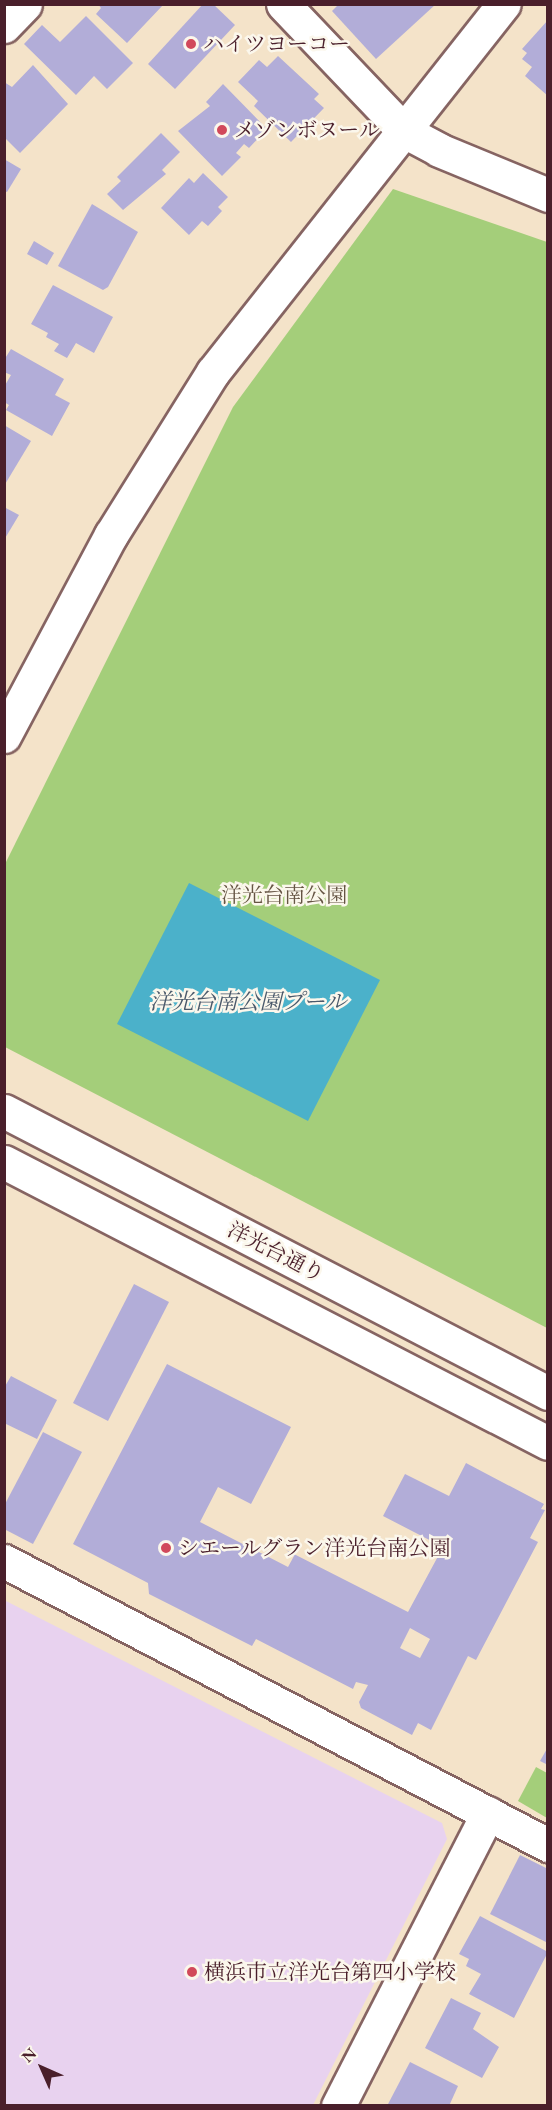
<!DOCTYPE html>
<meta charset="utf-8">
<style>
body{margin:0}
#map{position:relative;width:552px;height:2110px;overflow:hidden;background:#f4e3c9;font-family:"EB Garamond","Noto Serif JP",serif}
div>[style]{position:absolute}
.built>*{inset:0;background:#e8d2ef}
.green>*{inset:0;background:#a4ce7a}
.water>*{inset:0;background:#4bb1ca}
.building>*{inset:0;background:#b2add8}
.roads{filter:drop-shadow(2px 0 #866462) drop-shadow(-2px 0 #866462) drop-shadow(0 2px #866462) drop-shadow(0 -2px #866462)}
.minor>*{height:33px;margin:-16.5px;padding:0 16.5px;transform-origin:16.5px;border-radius:16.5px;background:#fff}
.dots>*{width:16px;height:16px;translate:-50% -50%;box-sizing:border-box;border:3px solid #fbf7ec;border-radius:50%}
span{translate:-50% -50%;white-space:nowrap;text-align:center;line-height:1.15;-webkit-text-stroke:5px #fbf7ec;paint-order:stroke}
.poi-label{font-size:21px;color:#4a1f2b}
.left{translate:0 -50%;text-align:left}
.park-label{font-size:21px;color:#655443}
.street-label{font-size:21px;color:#4a1f2b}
.water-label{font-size:22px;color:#4a596b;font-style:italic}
.frame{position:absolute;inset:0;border:6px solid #4a1f2b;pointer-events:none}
.north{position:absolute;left:12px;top:2038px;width:60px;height:60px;-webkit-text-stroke:4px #fbf7ec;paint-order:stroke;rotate:315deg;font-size:16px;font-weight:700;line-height:24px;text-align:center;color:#4a1f2b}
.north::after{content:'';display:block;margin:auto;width:21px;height:27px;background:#4a1f2b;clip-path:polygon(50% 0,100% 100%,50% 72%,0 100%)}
</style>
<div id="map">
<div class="built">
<div style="clip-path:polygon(4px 1600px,442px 1823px,447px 1839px,313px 2105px,5px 2105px)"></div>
</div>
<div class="green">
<div style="clip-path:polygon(393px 189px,547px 242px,547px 1328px,5px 1047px,4px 866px,233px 407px)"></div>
<div style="clip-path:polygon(536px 1767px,547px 1773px,547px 1818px,518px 1801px)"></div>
</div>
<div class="water">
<div style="clip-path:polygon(189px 883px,380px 980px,308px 1121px,117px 1024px)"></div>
</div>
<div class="building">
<div style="clip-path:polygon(98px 4px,164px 4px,127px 43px,96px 14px,101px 8px)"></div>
<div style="clip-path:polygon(203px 4px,213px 4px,235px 25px,175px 89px,148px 64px)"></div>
<div style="clip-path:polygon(339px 4px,436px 4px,376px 59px,332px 11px)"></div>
<div style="clip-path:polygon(86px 16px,133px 63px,107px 89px,94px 76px,76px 95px,24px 44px,42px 25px,60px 42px)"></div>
<div style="clip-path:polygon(548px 20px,548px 96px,525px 76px,532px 67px,522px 59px,527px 53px,522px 49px)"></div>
<div style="clip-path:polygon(278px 56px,319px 94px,314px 99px,324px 108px,291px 142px,254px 106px,258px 101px,238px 82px,259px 60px,267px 67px)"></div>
<div style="clip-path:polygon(33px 65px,68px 104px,20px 153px,4px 137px,4px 82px,12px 87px)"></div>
<div style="clip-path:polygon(223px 84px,267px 129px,249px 148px,244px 144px,236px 153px,241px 157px,222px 176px,178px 131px,210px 106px,206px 102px)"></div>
<div style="clip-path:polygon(161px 133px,180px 152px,162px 170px,166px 174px,123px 210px,107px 194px,121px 181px,117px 177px)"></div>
<div style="clip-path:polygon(4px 159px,21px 169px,7px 192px,4px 191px)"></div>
<div style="clip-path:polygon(203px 173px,228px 197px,218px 207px,222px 211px,208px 226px,202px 221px,189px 235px,161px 208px,189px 178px,194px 183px)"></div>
<div style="clip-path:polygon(92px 204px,138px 232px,108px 287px,103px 290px,58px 266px)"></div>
<div style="clip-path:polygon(34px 241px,54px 253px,47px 265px,27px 254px)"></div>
<div style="clip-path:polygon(53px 285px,113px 317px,94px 353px,76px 343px,67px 358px,54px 351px,59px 344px,46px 337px,48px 333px,31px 324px)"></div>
<div style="clip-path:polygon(11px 349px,64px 379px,55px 395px,70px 403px,52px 436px,6px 410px,9px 405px,4px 402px,4px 387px,11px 375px,4px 372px,4px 360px)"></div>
<div style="clip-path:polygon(4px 425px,31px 441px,4px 486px)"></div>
<div style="clip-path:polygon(4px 507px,19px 515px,4px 540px)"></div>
<div style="clip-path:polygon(134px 1284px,169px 1302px,108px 1421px,73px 1403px)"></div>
<div style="clip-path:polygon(evenodd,167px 1364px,291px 1427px,251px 1504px,218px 1487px,200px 1522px,288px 1567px,294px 1556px,286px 1550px,408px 1612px,443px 1547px,383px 1516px,405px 1474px,449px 1496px,466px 1463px,544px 1504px,541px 1509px,545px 1510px,530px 1538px,538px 1542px,476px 1660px,468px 1656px,431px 1730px,418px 1723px,412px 1735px,361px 1708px,359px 1702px,368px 1685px,356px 1682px,353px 1689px,256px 1639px,252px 1646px,149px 1594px,148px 1583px,73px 1544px,167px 1364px,410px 1628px,430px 1639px,420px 1658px,400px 1648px,410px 1628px)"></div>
<div style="clip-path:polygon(11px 1376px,57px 1400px,37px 1439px,4px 1423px,4px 1388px)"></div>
<div style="clip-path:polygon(43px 1432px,82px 1452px,33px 1544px,4px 1529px,4px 1506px)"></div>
<div style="clip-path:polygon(548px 1747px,548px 1765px,540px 1761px)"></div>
<div style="clip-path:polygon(520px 1855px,548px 1869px,548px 1943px,490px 1914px)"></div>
<div style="clip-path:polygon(480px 1916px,548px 1952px,514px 2018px,469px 1994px,481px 1974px,466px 1966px,469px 1959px,459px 1954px)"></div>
<div style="clip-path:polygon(451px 1998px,481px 2013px,473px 2029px,499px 2047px,482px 2078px,425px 2048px)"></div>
<div style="clip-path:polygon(410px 2062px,458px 2086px,449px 2106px,387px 2106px)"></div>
</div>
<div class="roads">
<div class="minor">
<div style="left:283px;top:4px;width:175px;rotate:46.4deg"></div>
<div style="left:404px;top:131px;width:40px;rotate:28deg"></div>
<div style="left:439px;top:150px;width:118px;rotate:22.4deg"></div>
<div style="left:4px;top:26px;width:30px;rotate:-46deg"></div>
<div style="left:4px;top:736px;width:228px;rotate:-62deg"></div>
<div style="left:111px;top:535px;width:192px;rotate:-58deg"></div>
<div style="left:213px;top:372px;width:469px;rotate:-51.7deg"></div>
<div style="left:4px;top:1111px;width:613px;rotate:27.4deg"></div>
<div style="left:4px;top:1162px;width:612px;rotate:27.32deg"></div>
<div style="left:4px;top:1561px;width:614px;rotate:27.57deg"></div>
<div style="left:338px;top:2106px;width:329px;rotate:-62.9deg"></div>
</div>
</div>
<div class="dots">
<div style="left:191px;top:44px;background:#d1495b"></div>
<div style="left:222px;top:130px;background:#d1495b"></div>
<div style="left:166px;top:1548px;background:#d1495b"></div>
<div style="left:192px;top:1972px;background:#d1495b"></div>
</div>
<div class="poi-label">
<span class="left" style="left:203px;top:44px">ハイツヨーコー</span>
<span class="left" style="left:234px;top:130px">メゾンボヌール</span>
<span class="left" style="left:178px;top:1548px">シエールグラン洋光台南公園</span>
<span class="left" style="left:204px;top:1972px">横浜市立洋光台第四小学校</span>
</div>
<div class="park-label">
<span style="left:284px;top:895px">洋光台南公園</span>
</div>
<div class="street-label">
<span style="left:276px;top:1252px;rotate:27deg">洋光台通り</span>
</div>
<div class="water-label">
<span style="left:248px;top:1002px">洋光台南公園プール</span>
</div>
<div class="frame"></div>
<div class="north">N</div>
</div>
